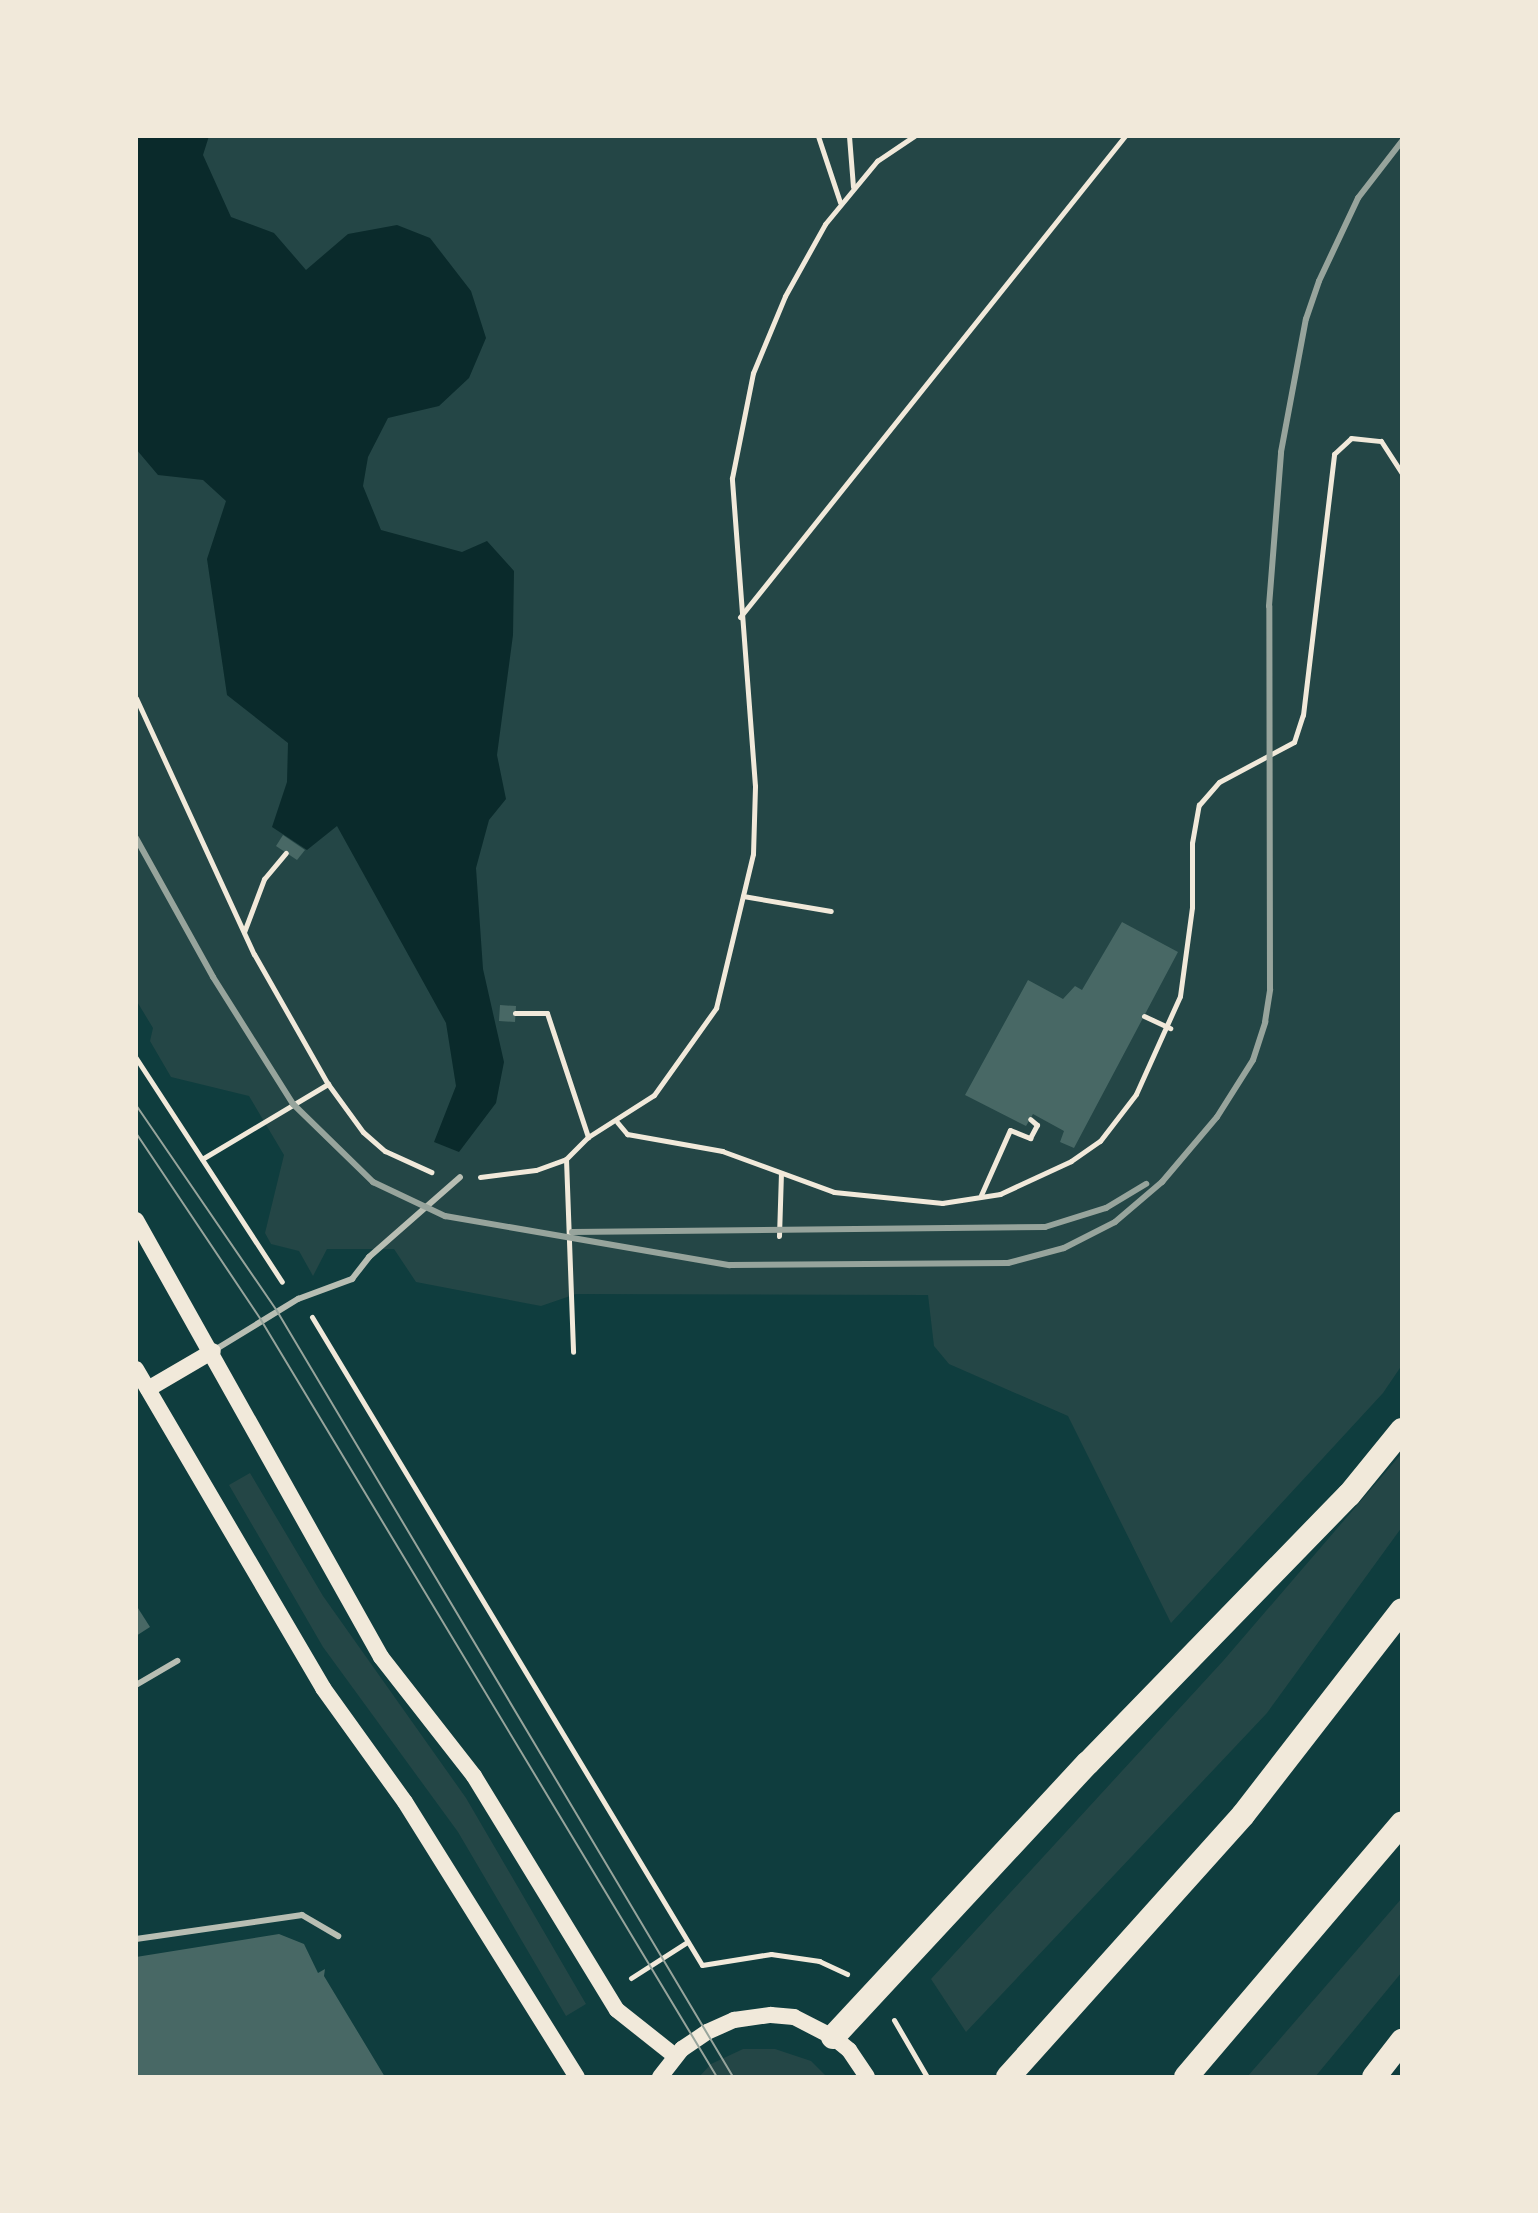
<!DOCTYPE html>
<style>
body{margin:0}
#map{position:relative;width:1538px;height:2213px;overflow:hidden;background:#0f3d3e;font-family:"Fira Sans Condensed",sans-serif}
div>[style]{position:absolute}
.green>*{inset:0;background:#244646}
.water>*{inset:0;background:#0a2a2b}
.building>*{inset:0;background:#486865}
.path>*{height:5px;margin:-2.5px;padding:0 2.5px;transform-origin:2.5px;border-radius:2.5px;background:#f1e9da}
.service>*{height:6px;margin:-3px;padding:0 3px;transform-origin:3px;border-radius:3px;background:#b8beb3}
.secondary>*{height:16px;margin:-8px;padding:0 8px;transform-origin:8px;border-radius:8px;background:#f1e9da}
.motorway>*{height:24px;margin:-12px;padding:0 12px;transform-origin:12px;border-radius:12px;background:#f1e9da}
.tram>*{height:2px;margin:-1px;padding:0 1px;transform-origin:1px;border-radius:1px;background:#97a49c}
.rail>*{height:6px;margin:-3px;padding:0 3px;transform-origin:3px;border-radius:3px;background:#97a49c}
span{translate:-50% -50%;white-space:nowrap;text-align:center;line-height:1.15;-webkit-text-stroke:7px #f1e9da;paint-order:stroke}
.frame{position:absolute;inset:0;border:138px solid #f1e9da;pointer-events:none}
</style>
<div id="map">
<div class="green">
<div style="clip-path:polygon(136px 136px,1402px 136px,1402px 1365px,1383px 1393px,1171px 1623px,1068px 1416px,949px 1364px,934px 1346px,928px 1295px,576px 1294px,541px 1306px,416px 1282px,394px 1249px,327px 1249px,313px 1276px,299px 1251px,271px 1244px,265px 1233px,284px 1155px,249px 1096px,171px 1077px,150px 1041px,153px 1028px,136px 1000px)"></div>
<div style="clip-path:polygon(1402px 1453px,1402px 1527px,1267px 1713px,966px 2032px,931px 1979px,1223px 1661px)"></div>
<div style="clip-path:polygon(250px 1473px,323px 1596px,466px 1798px,586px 2004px,566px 2016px,458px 1832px,323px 1647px,229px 1485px)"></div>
<div style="clip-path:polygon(1402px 1898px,1402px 1972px,1315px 2077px,1247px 2077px)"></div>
<div style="clip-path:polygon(743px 2049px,775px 2049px,811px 2061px,827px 2077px,699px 2077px,711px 2064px)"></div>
</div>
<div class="water">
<div style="clip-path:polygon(136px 136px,209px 136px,203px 155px,231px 217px,274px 233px,306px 270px,348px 234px,397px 225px,430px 238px,471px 291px,486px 338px,469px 378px,439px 406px,388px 418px,368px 457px,363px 486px,381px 530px,462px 552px,487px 541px,514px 571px,513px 635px,497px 755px,506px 799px,489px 820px,476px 868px,483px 969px,504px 1062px,496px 1103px,459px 1152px,434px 1142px,456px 1086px,446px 1023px,337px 826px,307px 850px,272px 827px,287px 782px,288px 743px,227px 695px,207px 559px,226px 501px,203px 480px,158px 475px,136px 449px)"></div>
</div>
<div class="building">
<div style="clip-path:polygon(283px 835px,305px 850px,297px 860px,276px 846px)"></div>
<div style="clip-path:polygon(1122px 922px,1178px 952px,1074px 1148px,1060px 1142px,1064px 1131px,1033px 1114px,1026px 1126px,965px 1095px,1028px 980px,1063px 999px,1075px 986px,1082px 990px)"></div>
<div style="clip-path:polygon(500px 1005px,516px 1006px,515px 1022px,499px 1021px)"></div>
<div style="clip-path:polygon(136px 1605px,150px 1627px,136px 1636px)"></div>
<div style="clip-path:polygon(279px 1934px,304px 1944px,318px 1973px,325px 1969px,324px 1976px,385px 2077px,136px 2077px,136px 1957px)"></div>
</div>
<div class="path">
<div style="left:818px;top:136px;width:70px;rotate:71.6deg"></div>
<div style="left:849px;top:136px;width:51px;rotate:85.5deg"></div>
<div style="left:740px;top:617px;width:616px;rotate:-51.33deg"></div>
<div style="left:136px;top:698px;width:282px;rotate:65.3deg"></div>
<div style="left:254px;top:954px;width:150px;rotate:60.4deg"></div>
<div style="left:328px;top:1084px;width:59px;rotate:53.9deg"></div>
<div style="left:363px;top:1132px;width:29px;rotate:41deg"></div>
<div style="left:385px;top:1151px;width:51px;rotate:24.5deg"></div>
<div style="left:743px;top:896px;width:89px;rotate:9.7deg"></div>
<div style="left:244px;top:932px;width:57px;rotate:-69.3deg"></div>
<div style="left:264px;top:879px;width:34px;rotate:-50deg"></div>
<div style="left:515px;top:1013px;width:32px"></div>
<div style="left:547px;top:1013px;width:131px;rotate:71.7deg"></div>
<div style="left:1144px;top:1016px;width:29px;rotate:25deg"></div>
<div style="left:136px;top:1058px;width:267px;rotate:56.9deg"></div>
<div style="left:617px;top:1122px;width:16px;rotate:50deg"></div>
<div style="left:627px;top:1134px;width:97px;rotate:10.1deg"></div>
<div style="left:722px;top:1151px;width:119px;rotate:20.1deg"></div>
<div style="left:834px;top:1192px;width:109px;rotate:5.8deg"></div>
<div style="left:942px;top:1203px;width:59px;rotate:-8.8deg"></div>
<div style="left:1000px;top:1194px;width:78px;rotate:-24.9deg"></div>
<div style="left:1071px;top:1161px;width:35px;rotate:-35deg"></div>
<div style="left:1100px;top:1141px;width:59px;rotate:-52.5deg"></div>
<div style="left:1136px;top:1094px;width:107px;rotate:-65.8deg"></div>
<div style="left:1180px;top:996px;width:90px;rotate:-82.3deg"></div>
<div style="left:1192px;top:907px;width:64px;rotate:-90deg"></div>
<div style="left:1192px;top:843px;width:39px;rotate:-80deg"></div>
<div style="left:1199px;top:805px;width:30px;rotate:-49deg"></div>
<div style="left:1219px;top:782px;width:85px;rotate:-28.1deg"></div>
<div style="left:1294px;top:742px;width:28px;rotate:-72deg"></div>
<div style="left:1303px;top:715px;width:263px;rotate:-83.2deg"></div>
<div style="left:1334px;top:454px;width:23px;rotate:-43deg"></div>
<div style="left:1351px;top:438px;width:30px;rotate:6deg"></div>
<div style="left:1381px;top:441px;width:38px;rotate:57deg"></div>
<div style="left:202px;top:1159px;width:147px;rotate:-30.8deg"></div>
<div style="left:566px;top:1159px;width:193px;rotate:87.9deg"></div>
<div style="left:480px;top:1177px;width:56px;rotate:-7.1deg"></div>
<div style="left:536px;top:1170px;width:32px;rotate:-20deg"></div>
<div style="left:566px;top:1159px;width:31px;rotate:-45deg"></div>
<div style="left:588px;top:1137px;width:78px;rotate:-32.5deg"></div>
<div style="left:654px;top:1095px;width:107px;rotate:-54.5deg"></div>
<div style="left:716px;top:1008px;width:158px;rotate:-76.5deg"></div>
<div style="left:753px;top:854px;width:68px;rotate:-88.3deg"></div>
<div style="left:755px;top:786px;width:309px;rotate:-94.3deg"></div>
<div style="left:732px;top:478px;width:107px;rotate:-78.7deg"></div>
<div style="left:753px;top:373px;width:83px;rotate:-67.4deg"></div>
<div style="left:785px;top:296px;width:82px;rotate:-60.9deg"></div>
<div style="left:825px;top:224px;width:82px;rotate:-50.5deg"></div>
<div style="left:877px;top:161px;width:45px;rotate:-34deg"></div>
<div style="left:981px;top:1195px;width:71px;rotate:-66deg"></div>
<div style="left:1010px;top:1130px;width:22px;rotate:22deg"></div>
<div style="left:1030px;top:1138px;width:15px;rotate:-62deg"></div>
<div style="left:1037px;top:1125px;width:9px;rotate:-139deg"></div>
<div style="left:779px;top:1236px;width:63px;rotate:-88.2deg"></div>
<div style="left:312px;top:1317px;width:756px;rotate:58.96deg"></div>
<div style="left:702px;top:1965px;width:70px;rotate:-9.1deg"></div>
<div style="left:771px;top:1954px;width:49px;rotate:8.3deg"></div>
<div style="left:819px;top:1961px;width:31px;rotate:25deg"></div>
<div style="left:631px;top:1978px;width:67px;rotate:-32.7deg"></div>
<div style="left:894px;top:2020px;width:66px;rotate:59.9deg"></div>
</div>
<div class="service">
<div style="left:213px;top:1351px;width:100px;rotate:-31.5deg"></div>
<div style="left:298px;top:1299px;width:58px;rotate:-20.3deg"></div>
<div style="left:352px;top:1279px;width:28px;rotate:-52deg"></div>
<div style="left:369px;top:1257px;width:121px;rotate:-41.3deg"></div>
<div style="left:136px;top:1685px;width:48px;rotate:-30.3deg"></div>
<div style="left:136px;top:1939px;width:168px;rotate:-8.2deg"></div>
<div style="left:302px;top:1915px;width:42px;rotate:30.3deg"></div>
</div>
<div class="secondary">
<div style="left:136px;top:1220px;width:501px;rotate:60.72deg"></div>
<div style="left:381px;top:1657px;width:151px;rotate:52deg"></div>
<div style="left:474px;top:1776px;width:274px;rotate:58.6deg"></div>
<div style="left:617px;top:2010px;width:74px;rotate:38.4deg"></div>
<div style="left:136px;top:1369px;width:370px;rotate:59.6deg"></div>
<div style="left:323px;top:1688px;width:140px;rotate:54.3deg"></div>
<div style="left:405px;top:1802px;width:324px;rotate:58deg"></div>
<div style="left:148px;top:1389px;width:75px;rotate:-30.3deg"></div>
<div style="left:660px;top:2077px;width:36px;rotate:-52deg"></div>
<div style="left:682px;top:2049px;width:30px;rotate:-34deg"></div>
<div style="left:707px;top:2032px;width:30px;rotate:-24deg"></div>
<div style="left:734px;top:2020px;width:37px;rotate:-8deg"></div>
<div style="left:771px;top:2015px;width:23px;rotate:5deg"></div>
<div style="left:794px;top:2017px;width:44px;rotate:27.1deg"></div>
<div style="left:833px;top:2037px;width:21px;rotate:39deg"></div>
<div style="left:849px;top:2050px;width:32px;rotate:56deg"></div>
</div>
<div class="motorway">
<div style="left:833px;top:2037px;width:374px;rotate:-47.1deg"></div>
<div style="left:1088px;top:1763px;width:374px;rotate:-45.8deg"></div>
<div style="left:1349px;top:1495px;width:84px;rotate:-50.8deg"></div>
<div style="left:1008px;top:2077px;width:352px;rotate:-48.1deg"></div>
<div style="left:1243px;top:1815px;width:259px;rotate:-52.2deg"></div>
<div style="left:1186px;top:2077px;width:333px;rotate:-49.6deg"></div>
<div style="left:1374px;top:2077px;width:46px;rotate:-52.1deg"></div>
</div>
<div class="tram">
<div style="left:136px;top:1105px;width:250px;rotate:55.6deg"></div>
<div style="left:277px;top:1311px;width:891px;rotate:59.23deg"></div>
<div style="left:136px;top:1133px;width:225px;rotate:56.2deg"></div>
<div style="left:261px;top:1320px;width:884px;rotate:58.94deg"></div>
</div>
<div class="rail">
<div style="left:136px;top:838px;width:159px;rotate:61deg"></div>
<div style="left:213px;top:977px;width:150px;rotate:57.8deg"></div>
<div style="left:293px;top:1104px;width:112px;rotate:44.3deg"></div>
<div style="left:373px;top:1182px;width:80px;rotate:25.3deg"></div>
<div style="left:445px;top:1216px;width:289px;rotate:9.8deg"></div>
<div style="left:730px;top:1265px;width:278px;rotate:-0.4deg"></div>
<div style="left:1008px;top:1263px;width:58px;rotate:-15deg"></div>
<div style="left:1064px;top:1248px;width:57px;rotate:-27deg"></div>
<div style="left:1115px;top:1222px;width:62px;rotate:-40.4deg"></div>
<div style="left:1162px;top:1182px;width:85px;rotate:-49.8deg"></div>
<div style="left:1217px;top:1117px;width:67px;rotate:-57.7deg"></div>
<div style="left:1253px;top:1060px;width:40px;rotate:-72deg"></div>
<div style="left:1265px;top:1022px;width:33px;rotate:-81deg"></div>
<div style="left:1270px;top:989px;width:383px;rotate:-90.1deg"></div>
<div style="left:1269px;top:606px;width:154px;rotate:-85.5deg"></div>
<div style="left:1281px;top:452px;width:135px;rotate:-79.4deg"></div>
<div style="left:1306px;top:319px;width:40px;rotate:-71.1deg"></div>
<div style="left:1319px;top:281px;width:92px;rotate:-64.8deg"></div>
<div style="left:1358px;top:198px;width:72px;rotate:-52.3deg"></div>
<div style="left:572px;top:1232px;width:473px;rotate:-0.6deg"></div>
<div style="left:1045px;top:1227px;width:64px;rotate:-17.3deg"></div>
<div style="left:1106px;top:1208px;width:47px;rotate:-31deg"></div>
</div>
<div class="frame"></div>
</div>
